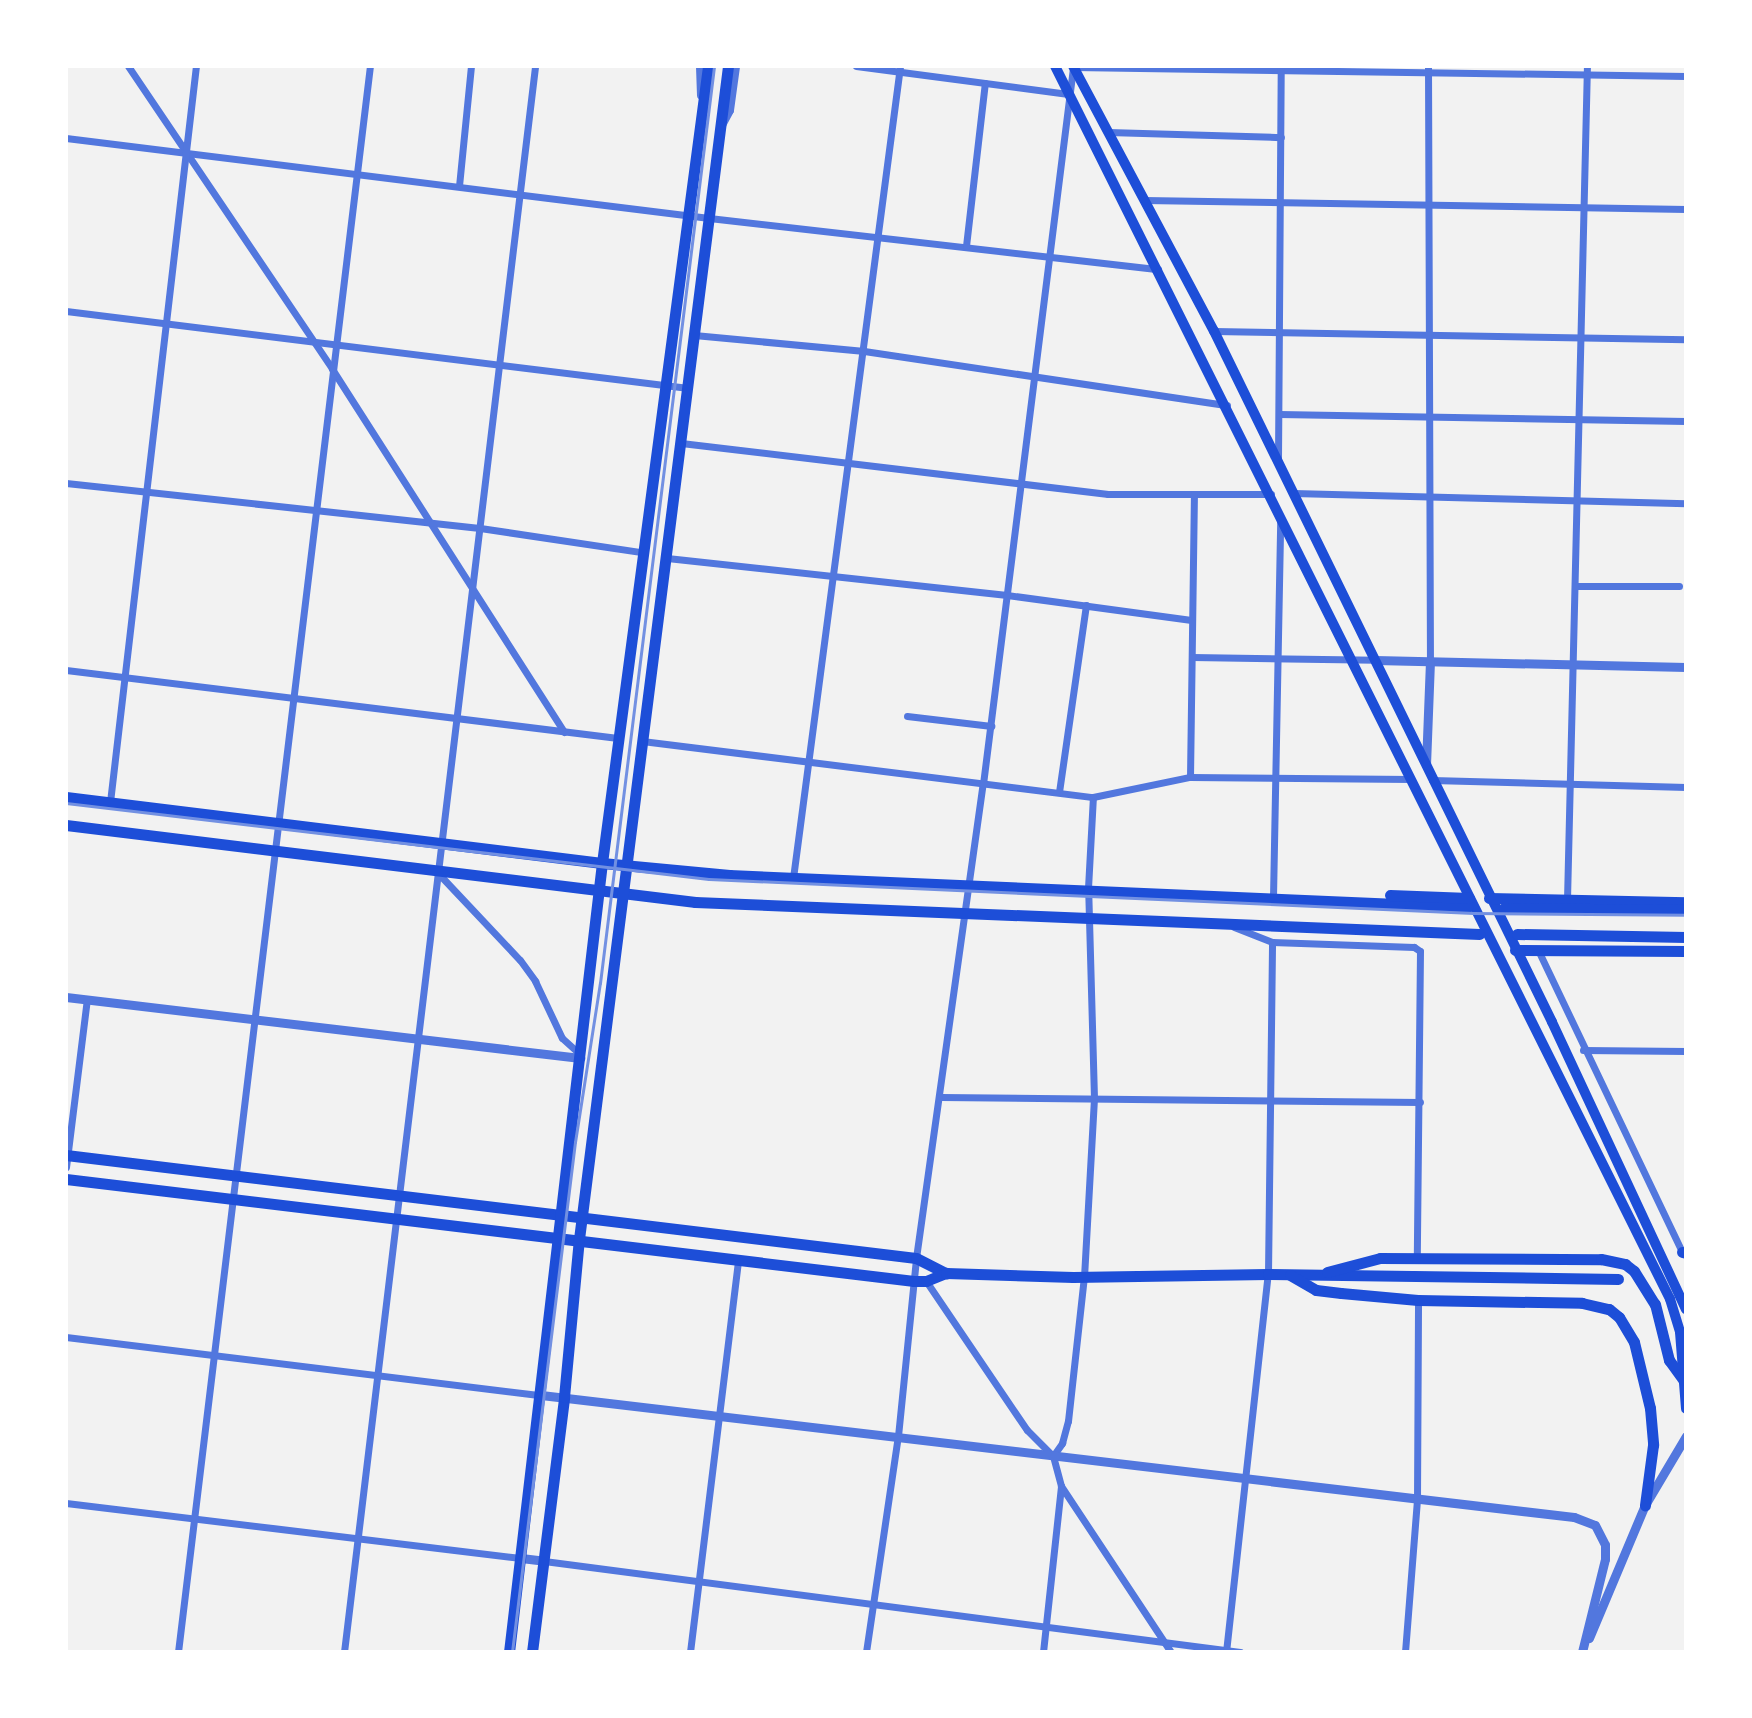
<!DOCTYPE html>
<style>
body{margin:0}
#map{position:relative;width:1752px;height:1718px;overflow:hidden;background:#f2f2f2;font-family:"PT Sans",sans-serif}
div>[style]{position:absolute}
.minor>*{height:7px;margin:-3.5px;padding:0 3.5px;transform-origin:3.5px;border-radius:3.5px;background:#5277de}
.tertiary>*{height:9px;margin:-4.5px;padding:0 4.5px;transform-origin:4.5px;border-radius:4.5px;background:#5277de}
.secondary>*{height:10px;margin:-5px;padding:0 5px;transform-origin:5px;border-radius:5px;background:#1d4ed8}
.primary>*{height:11px;margin:-5.5px;padding:0 5.5px;transform-origin:5.5px;border-radius:5.5px;background:#1d4ed8}
.rail>*{height:3px;margin:-1.5px;padding:0 1.5px;transform-origin:1.5px;border-radius:1.5px;background:#7290e2}
span{translate:-50% -50%;white-space:nowrap;text-align:center;line-height:1.15;-webkit-text-stroke:7px #fff;paint-order:stroke}
.frame{position:absolute;inset:0;border:68px solid #fff;pointer-events:none}
</style>
<div id="map">
<div class="minor">
<div style="left:128px;top:66px;width:365px;rotate:56deg"></div>
<div style="left:332px;top:369px;width:431px;rotate:57.4deg"></div>
<div style="left:856px;top:66px;width:216px;rotate:7.5deg"></div>
<div style="left:1428px;top:66px;width:595px;rotate:89.81deg"></div>
<div style="left:1073px;top:67px;width:613px;rotate:0.84deg"></div>
<div style="left:1108px;top:132px;width:173px;rotate:1.7deg"></div>
<div style="left:66px;top:138px;width:648px;rotate:7.09deg"></div>
<div style="left:709px;top:218px;width:452px;rotate:6.5deg"></div>
<div style="left:459px;top:186px;width:121px;rotate:-84.3deg"></div>
<div style="left:1144px;top:200px;width:542px;rotate:0.95deg"></div>
<div style="left:966px;top:246px;width:164px;rotate:-83.4deg"></div>
<div style="left:66px;top:311px;width:627px;rotate:7.06deg"></div>
<div style="left:1214px;top:331px;width:472px;rotate:1deg"></div>
<div style="left:694px;top:335px;width:171px;rotate:5.4deg"></div>
<div style="left:864px;top:351px;width:367px;rotate:8.5deg"></div>
<div style="left:1279px;top:414px;width:407px;rotate:1deg"></div>
<div style="left:681px;top:443px;width:430px;rotate:6.8deg"></div>
<div style="left:1108px;top:494px;width:163px"></div>
<div style="left:1278px;top:460px;width:392px;rotate:-89.6deg"></div>
<div style="left:66px;top:483px;width:416px;rotate:6.2deg"></div>
<div style="left:480px;top:528px;width:163px;rotate:8.5deg"></div>
<div style="left:1293px;top:493px;width:393px;rotate:1.5deg"></div>
<div style="left:667px;top:558px;width:342px;rotate:6.2deg"></div>
<div style="left:1007px;top:595px;width:186px;rotate:7.7deg"></div>
<div style="left:1575px;top:586px;width:104px"></div>
<div style="left:1192px;top:657px;width:183px;rotate:0.9deg"></div>
<div style="left:66px;top:670px;width:556px;rotate:7.02deg"></div>
<div style="left:907px;top:716px;width:85px;rotate:6.8deg"></div>
<div style="left:642px;top:741px;width:454px;rotate:7.1deg"></div>
<div style="left:1093px;top:797px;width:99px;rotate:-11.7deg"></div>
<div style="left:1190px;top:777px;width:221px;rotate:0.5deg"></div>
<div style="left:1190px;top:777px;width:283px;rotate:-89.2deg"></div>
<div style="left:1432px;top:780px;width:254px;rotate:1.6deg"></div>
<div style="left:1059px;top:792px;width:189px;rotate:-81.8deg"></div>
<div style="left:110px;top:802px;width:741px;rotate:-83.34deg"></div>
<div style="left:436px;top:871px;width:122px;rotate:46.7deg"></div>
<div style="left:520px;top:960px;width:26px;rotate:54deg"></div>
<div style="left:535px;top:981px;width:63px;rotate:64.7deg"></div>
<div style="left:562px;top:1038px;width:25px;rotate:42deg"></div>
<div style="left:793px;top:878px;width:819px;rotate:-82.49deg"></div>
<div style="left:1273px;top:897px;width:377px;rotate:-88.9deg"></div>
<div style="left:1567px;top:900px;width:834px;rotate:-88.63deg"></div>
<div style="left:1234px;top:927px;width:41px;rotate:21.5deg"></div>
<div style="left:1272px;top:942px;width:142px;rotate:2deg"></div>
<div style="left:1414px;top:947px;width:7px;rotate:34deg"></div>
<div style="left:1420px;top:951px;width:307px;rotate:90.6deg"></div>
<div style="left:1538px;top:950px;width:335px;rotate:64.5deg"></div>
<div style="left:1583px;top:1050px;width:103px;rotate:0.6deg"></div>
<div style="left:941px;top:1097px;width:479px;rotate:0.6deg"></div>
<div style="left:66px;top:1167px;width:169px;rotate:-82.9deg"></div>
<div style="left:926px;top:1281px;width:180px;rotate:55.9deg"></div>
<div style="left:1027px;top:1430px;width:37px;rotate:45deg"></div>
<div style="left:1053px;top:1456px;width:31px;rotate:75deg"></div>
<div style="left:1061px;top:1486px;width:199px;rotate:56.5deg"></div>
<div style="left:66px;top:1337px;width:478px;rotate:7deg"></div>
<div style="left:1053px;top:1456px;width:16px;rotate:-55deg"></div>
<div style="left:1062px;top:1443px;width:23px;rotate:-75deg"></div>
<div style="left:1068px;top:1421px;width:145px;rotate:-83.7deg"></div>
<div style="left:1084px;top:1277px;width:179px;rotate:-86.8deg"></div>
<div style="left:1094px;top:1098px;width:210px;rotate:-91.6deg"></div>
<div style="left:1088px;top:888px;width:91px;rotate:-86.9deg"></div>
<div style="left:66px;top:1503px;width:458px;rotate:6.9deg"></div>
<div style="left:544px;top:1561px;width:702px;rotate:7.45deg"></div>
<div style="left:178px;top:1652px;width:1598px;rotate:-83.1deg"></div>
<div style="left:344px;top:1652px;width:1597px;rotate:-83.13deg"></div>
<div style="left:690px;top:1652px;width:396px;rotate:-83deg"></div>
<div style="left:866px;top:1652px;width:218px;rotate:-81.6deg"></div>
<div style="left:898px;top:1436px;width:179px;rotate:-84.2deg"></div>
<div style="left:916px;top:1258px;width:479px;rotate:-82deg"></div>
<div style="left:983px;top:784px;width:722px;rotate:-82.84deg"></div>
<div style="left:1043px;top:1652px;width:167px;rotate:-83.8deg"></div>
<div style="left:1226px;top:1652px;width:380px;rotate:-83.7deg"></div>
<div style="left:1268px;top:1274px;width:332px;rotate:-89.3deg"></div>
<div style="left:1405px;top:1652px;width:152px;rotate:-85.5deg"></div>
<div style="left:1417px;top:1500px;width:200px;rotate:-89.7deg"></div>
</div>
<div class="tertiary">
<div style="left:700px;top:66px;width:29px;rotate:88deg"></div>
<div style="left:721px;top:125px;width:17px;rotate:-62deg"></div>
<div style="left:729px;top:110px;width:44px;rotate:-82.2deg"></div>
<div style="left:1375px;top:660px;width:311px;rotate:1.3deg"></div>
<div style="left:1426px;top:765px;width:104px;rotate:-87.8deg"></div>
<div style="left:66px;top:997px;width:518px;rotate:6.77deg"></div>
<div style="left:541px;top:1395px;width:1040px;rotate:6.74deg"></div>
<div style="left:1574px;top:1517px;width:22px;rotate:21deg"></div>
<div style="left:1595px;top:1525px;width:22px;rotate:63deg"></div>
<div style="left:1605px;top:1545px;width:14px;rotate:90deg"></div>
<div style="left:1605px;top:1559px;width:96px;rotate:103.9deg"></div>
<div style="left:521px;top:1558px;width:23px;rotate:7deg"></div>
<div style="left:1589px;top:1638px;width:144px;rotate:-67.2deg"></div>
<div style="left:1645px;top:1505px;width:80px;rotate:-59.3deg"></div>
</div>
<div class="secondary">
<div style="left:1055px;top:66px;width:1378px;rotate:63.49deg"></div>
<div style="left:1670px;top:1299px;width:34px;rotate:73deg"></div>
<div style="left:1680px;top:1332px;width:77px;rotate:85.5deg"></div>
<div style="left:1073px;top:66px;width:300px;rotate:62deg"></div>
<div style="left:1214px;top:331px;width:769px;rotate:63.93deg"></div>
<div style="left:1552px;top:1022px;width:317px;rotate:65deg"></div>
</div>
<div class="primary">
<div style="left:66px;top:797px;width:540px;rotate:7.02deg"></div>
<div style="left:602px;top:863px;width:128px;rotate:5.4deg"></div>
<div style="left:729px;top:875px;width:739px;rotate:2.48deg"></div>
<div style="left:66px;top:825px;width:634px;rotate:6.98deg"></div>
<div style="left:695px;top:902px;width:785px;rotate:2.34deg"></div>
<div style="left:1390px;top:895px;width:79px;rotate:2.2deg"></div>
<div style="left:1489px;top:898px;width:197px;rotate:1.2deg"></div>
<div style="left:1504px;top:908px;width:182px;rotate:0.6deg"></div>
<div style="left:1517px;top:934px;width:169px;rotate:1deg"></div>
<div style="left:1515px;top:950px;width:171px;rotate:0.3deg"></div>
<div style="left:66px;top:1155px;width:856px;rotate:6.91deg"></div>
<div style="left:916px;top:1258px;width:34px;rotate:27deg"></div>
<div style="left:66px;top:1179px;width:854px;rotate:6.86deg"></div>
<div style="left:914px;top:1281px;width:12px"></div>
<div style="left:926px;top:1281px;width:22px;rotate:-22deg"></div>
<div style="left:946px;top:1273px;width:127px;rotate:1.8deg"></div>
<div style="left:1073px;top:1277px;width:195px;rotate:-0.9deg"></div>
<div style="left:1268px;top:1274px;width:350px;rotate:0.8deg"></div>
<div style="left:1682px;top:1252px;width:4px;rotate:14deg"></div>
<div style="left:1327px;top:1272px;width:55px;rotate:-14.8deg"></div>
<div style="left:1380px;top:1258px;width:221px;rotate:0.3deg"></div>
<div style="left:1601px;top:1259px;width:25px;rotate:12deg"></div>
<div style="left:1625px;top:1264px;width:11px;rotate:38deg"></div>
<div style="left:1634px;top:1271px;width:39px;rotate:58deg"></div>
<div style="left:1655px;top:1304px;width:58px;rotate:76deg"></div>
<div style="left:1669px;top:1360px;width:24px;rotate:54deg"></div>
<div style="left:1290px;top:1275px;width:30px;rotate:30deg"></div>
<div style="left:1316px;top:1290px;width:25px;rotate:7deg"></div>
<div style="left:1341px;top:1293px;width:77px;rotate:5.2deg"></div>
<div style="left:1418px;top:1300px;width:164px;rotate:1deg"></div>
<div style="left:1582px;top:1303px;width:28px;rotate:13deg"></div>
<div style="left:1609px;top:1309px;width:13px;rotate:39deg"></div>
<div style="left:1619px;top:1317px;width:29px;rotate:59deg"></div>
<div style="left:1634px;top:1342px;width:68px;rotate:76.4deg"></div>
<div style="left:1650px;top:1408px;width:37px;rotate:85deg"></div>
<div style="left:1653px;top:1445px;width:61px;rotate:97.6deg"></div>
<div style="left:509px;top:1652px;width:794px;rotate:-83.28deg"></div>
<div style="left:602px;top:863px;width:804px;rotate:-82.42deg"></div>
<div style="left:532px;top:1652px;width:257px;rotate:-82.8deg"></div>
<div style="left:564px;top:1397px;width:159px;rotate:-84.6deg"></div>
<div style="left:579px;top:1239px;width:1182px;rotate:-82.76deg"></div>
</div>
<div class="rail">
<div style="left:66px;top:803px;width:647px;rotate:6.74deg"></div>
<div style="left:709px;top:879px;width:765px;rotate:2.55deg"></div>
<div style="left:1473px;top:913px;width:213px;rotate:0.5deg"></div>
<div style="left:512px;top:1652px;width:514px;rotate:-82.96deg"></div>
<div style="left:575px;top:1142px;width:161px;rotate:-81.1deg"></div>
<div style="left:600px;top:983px;width:924px;rotate:-82.91deg"></div>
</div>
<div class="frame"></div>
</div>
